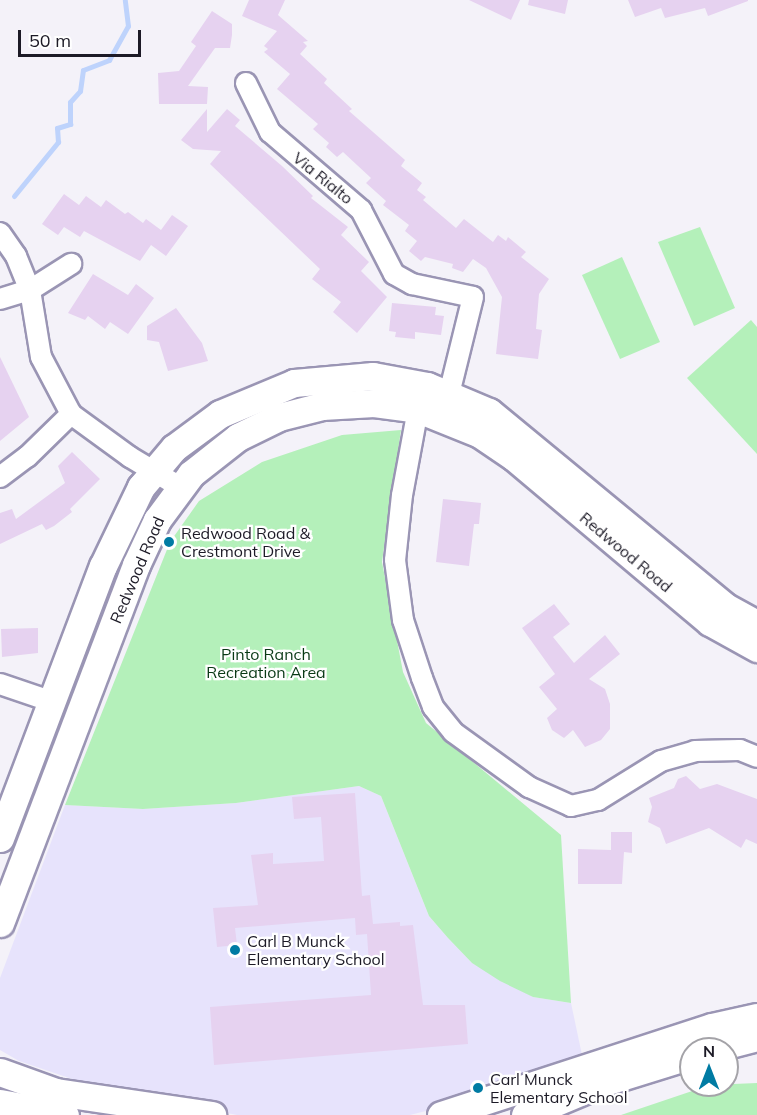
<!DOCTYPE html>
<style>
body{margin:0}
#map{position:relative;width:757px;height:1115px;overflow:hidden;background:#f4f2f9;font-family:Mulish,sans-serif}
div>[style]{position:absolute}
.built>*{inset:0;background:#e7e3fc}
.green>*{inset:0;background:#b4f0ba}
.stream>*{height:5px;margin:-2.5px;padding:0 2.5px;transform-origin:2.5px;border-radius:2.5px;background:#bed3fc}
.building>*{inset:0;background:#e6d2f0}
.roads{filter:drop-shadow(2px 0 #9a95b4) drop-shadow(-2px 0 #9a95b4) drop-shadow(0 2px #9a95b4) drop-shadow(0 -2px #9a95b4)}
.street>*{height:20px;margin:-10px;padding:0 10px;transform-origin:10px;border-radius:10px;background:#fff}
.secondary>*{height:27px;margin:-13.5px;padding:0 13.5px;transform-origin:13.5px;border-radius:13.5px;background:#fff}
.dots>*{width:16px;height:16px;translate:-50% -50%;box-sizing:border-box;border:3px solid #fff;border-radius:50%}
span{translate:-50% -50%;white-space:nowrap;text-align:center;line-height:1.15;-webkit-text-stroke:4.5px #fff;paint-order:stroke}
.street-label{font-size:16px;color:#1c1a26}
.poi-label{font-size:16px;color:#1c1a26}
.left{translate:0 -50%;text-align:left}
.park-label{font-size:16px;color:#093915}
.north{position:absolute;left:679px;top:1037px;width:60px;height:60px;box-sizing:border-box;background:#fff;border:2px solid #a4a3a8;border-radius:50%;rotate:0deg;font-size:16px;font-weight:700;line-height:24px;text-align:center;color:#1c1a26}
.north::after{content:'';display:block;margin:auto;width:21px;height:27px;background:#007ba3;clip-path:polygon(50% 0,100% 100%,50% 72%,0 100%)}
.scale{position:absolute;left:18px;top:30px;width:123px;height:27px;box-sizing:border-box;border:3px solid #1c1a26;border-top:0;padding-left:8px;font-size:18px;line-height:21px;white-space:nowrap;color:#1c1a26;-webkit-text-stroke:4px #fff;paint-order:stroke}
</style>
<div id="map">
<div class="built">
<div style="clip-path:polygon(359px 786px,381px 796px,429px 916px,448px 938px,472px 963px,533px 997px,571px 1003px,582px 1055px,465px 1101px,410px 1115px,237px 1115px,93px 1086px,19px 1061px,0 1050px,0 978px,65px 805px,143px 809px,236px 803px)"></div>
</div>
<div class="green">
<div style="clip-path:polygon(700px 227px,735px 308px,694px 326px,658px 242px)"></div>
<div style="clip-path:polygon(622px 257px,660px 342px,620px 359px,582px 275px)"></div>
<div style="clip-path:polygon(751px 320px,757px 327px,757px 454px,687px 378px)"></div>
<div style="clip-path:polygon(401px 430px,382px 562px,403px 672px,426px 723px,561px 835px,571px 1003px,533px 997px,500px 981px,472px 963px,448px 938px,429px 916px,381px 796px,359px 786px,236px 803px,143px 809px,65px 805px,170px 542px,199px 501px,262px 462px,342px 435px)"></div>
<div style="clip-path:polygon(757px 1083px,757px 1115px,621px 1115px,710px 1085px)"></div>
</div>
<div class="stream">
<div style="left:14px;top:196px;width:70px;rotate:-50.8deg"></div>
<div style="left:58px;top:142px;width:14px;rotate:-94deg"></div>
<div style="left:57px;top:128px;width:14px;rotate:-17deg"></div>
<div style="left:70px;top:124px;width:22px;rotate:-90deg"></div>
<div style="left:70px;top:102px;width:15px;rotate:-48deg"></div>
<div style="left:80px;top:91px;width:21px;rotate:-82deg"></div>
<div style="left:83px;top:70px;width:28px;rotate:-21deg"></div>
<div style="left:109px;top:60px;width:39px;rotate:-61deg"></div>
<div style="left:128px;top:26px;width:26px;rotate:-97deg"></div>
</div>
<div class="building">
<div style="clip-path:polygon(249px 0,285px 0,278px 15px,308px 41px,303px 42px,307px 46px,300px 54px,327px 79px,324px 83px,352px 109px,349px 111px,405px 160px,401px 166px,422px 183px,417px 190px,426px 197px,423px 200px,456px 228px,464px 219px,493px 242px,498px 235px,506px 241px,508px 237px,526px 252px,521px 257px,549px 279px,539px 294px,536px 329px,542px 330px,538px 359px,496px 354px,502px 297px,486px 268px,473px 259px,463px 272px,452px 268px,453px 264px,425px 257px,421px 261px,409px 251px,417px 241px,405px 231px,409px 225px,383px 205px,386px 201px,366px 183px,371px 178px,343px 152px,337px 157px,326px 147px,329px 143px,313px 129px,318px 124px,277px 89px,290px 74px,264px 52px,268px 49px,264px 46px,277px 31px,242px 16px)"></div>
<div style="clip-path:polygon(469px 0,520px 0,511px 20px)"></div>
<div style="clip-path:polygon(529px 0,568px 0,565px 14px,528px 5px)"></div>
<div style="clip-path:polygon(628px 0,748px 0,748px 1px,708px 16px,705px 8px,665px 18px,661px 8px,635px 17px)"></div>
<div style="clip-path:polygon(212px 11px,232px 24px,232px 35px,230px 48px,215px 48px,188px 86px,208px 87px,207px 104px,159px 104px,158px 73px,179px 71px,196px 46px,191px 42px)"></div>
<div style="clip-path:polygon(207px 109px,207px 132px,227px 109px,240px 120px,235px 126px,282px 166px,313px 196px,311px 198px,348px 227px,341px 235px,369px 262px,361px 271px,387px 297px,357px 333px,333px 312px,341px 302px,312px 279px,320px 269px,210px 164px,221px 151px,193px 149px,181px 140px)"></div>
<div style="clip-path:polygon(64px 194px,79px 205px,86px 196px,101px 207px,106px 200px,125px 214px,128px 212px,143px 223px,146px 219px,161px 230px,172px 215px,188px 226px,166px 256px,151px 245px,140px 261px,84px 231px,80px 237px,64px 227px,58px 235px,42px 224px)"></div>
<div style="clip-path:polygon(93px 274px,128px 295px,136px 284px,154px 298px,128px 334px,110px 322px,105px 329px,88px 316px,85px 320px,68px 313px)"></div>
<div style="clip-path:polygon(392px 303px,436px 307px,435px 315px,444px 316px,441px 335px,415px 332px,415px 339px,395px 337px,396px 332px,389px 331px)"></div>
<div style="clip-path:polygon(176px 308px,202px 343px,208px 361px,168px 371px,159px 342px,147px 340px,147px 326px)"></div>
<div style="clip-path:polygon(0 357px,29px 417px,0 441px)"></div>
<div style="clip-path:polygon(72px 452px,100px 479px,70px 509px,72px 512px,54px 526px,46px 530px,42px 524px,0 544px,0 513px,12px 509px,16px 519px,65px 483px,58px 466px)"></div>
<div style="clip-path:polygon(443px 499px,481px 503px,479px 524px,474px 524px,469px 566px,436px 562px)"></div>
<div style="clip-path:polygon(554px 604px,570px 624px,553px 637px,574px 663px,605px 635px,620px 654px,589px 679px,605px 689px,610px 704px,610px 729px,601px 740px,585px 747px,573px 730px,564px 738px,552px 730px,547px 718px,557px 709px,539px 687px,555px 674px,522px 628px)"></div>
<div style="clip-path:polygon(38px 628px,38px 653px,2px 657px,1px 629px)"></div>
<div style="clip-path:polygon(686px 776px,700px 789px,717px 784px,757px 799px,757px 844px,746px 839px,741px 848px,709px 828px,666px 844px,660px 828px,648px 822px,652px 807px,649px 798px,674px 788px,678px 779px)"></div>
<div style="clip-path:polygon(355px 793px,362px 896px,370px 895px,373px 924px,400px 922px,400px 926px,413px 925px,423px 1005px,465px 1005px,468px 1044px,214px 1065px,210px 1007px,371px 995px,367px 934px,356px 935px,355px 918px,235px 928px,237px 945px,217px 947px,213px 908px,258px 905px,251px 855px,273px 853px,273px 864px,324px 861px,321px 817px,294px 819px,292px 797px)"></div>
<div style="clip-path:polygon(611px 832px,632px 832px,632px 853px,624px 852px,622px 884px,578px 884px,578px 849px,611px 850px)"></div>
</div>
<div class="roads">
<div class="street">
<div style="left:246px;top:83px;width:55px;rotate:63.9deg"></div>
<div style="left:270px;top:132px;width:120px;rotate:40.6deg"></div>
<div style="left:361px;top:210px;width:72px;rotate:62.7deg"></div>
<div style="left:394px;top:274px;width:21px;rotate:29deg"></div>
<div style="left:412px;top:284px;width:62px;rotate:12deg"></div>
<div style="left:473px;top:297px;width:100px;rotate:103.9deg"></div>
<div style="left:0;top:233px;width:28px;rotate:55deg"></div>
<div style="left:16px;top:256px;width:37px;rotate:68deg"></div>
<div style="left:30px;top:290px;width:68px;rotate:80.7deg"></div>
<div style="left:41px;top:357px;width:64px;rotate:62.2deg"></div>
<div style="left:71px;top:414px;width:73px;rotate:36.1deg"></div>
<div style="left:130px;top:457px;width:58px;rotate:31deg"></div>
<div style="left:0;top:299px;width:31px;rotate:-17deg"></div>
<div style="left:30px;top:290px;width:49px;rotate:-32.4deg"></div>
<div style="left:418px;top:409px;width:87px;rotate:100.5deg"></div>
<div style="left:402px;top:495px;width:65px;rotate:96.1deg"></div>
<div style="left:395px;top:560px;width:61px;rotate:82.4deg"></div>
<div style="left:403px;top:620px;width:61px;rotate:71.9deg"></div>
<div style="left:422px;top:678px;width:31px;rotate:69deg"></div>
<div style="left:433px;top:707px;width:32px;rotate:51deg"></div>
<div style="left:453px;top:732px;width:94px;rotate:35.9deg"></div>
<div style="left:529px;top:787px;width:46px;rotate:24.3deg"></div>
<div style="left:571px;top:806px;width:28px;rotate:-13deg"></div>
<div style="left:598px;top:800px;width:74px;rotate:-31.8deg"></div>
<div style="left:661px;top:761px;width:35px;rotate:-16deg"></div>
<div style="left:695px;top:751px;width:45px;rotate:-1.3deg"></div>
<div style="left:740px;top:750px;width:18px;rotate:22deg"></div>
<div style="left:0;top:477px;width:34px;rotate:-37deg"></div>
<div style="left:27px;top:457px;width:62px;rotate:-44.3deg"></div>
<div style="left:0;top:684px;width:56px;rotate:18.8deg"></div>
</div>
<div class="secondary">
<div style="left:0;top:838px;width:291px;rotate:-69.3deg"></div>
<div style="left:103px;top:566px;width:88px;rotate:-64.3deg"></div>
<div style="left:141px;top:487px;width:51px;rotate:-49.8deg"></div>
<div style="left:174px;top:448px;width:57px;rotate:-36.5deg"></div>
<div style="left:220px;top:414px;width:80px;rotate:-22.7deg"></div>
<div style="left:294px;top:383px;width:79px;rotate:-5.1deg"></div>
<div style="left:373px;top:376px;width:55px;rotate:10.5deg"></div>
<div style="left:427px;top:386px;width:67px;rotate:22.8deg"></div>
<div style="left:489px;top:412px;width:305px;rotate:39.5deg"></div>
<div style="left:724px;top:606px;width:38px;rotate:29deg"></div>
<div style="left:0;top:923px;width:383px;rotate:-69.2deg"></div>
<div style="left:136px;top:565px;width:50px;rotate:-65deg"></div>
<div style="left:157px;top:520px;width:57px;rotate:-53.5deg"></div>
<div style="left:191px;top:474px;width:60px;rotate:-38.2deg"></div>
<div style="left:238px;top:437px;width:46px;rotate:-26deg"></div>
<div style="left:279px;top:417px;width:44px;rotate:-14.3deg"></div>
<div style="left:322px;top:406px;width:52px;rotate:-3.3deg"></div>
<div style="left:374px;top:403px;width:44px;rotate:7.8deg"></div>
<div style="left:418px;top:409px;width:67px;rotate:22deg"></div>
<div style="left:480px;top:434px;width:41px;rotate:34.1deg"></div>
<div style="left:514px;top:457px;width:256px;rotate:40.1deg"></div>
<div style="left:710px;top:622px;width:54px;rotate:29deg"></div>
<div style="left:711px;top:1049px;width:48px;rotate:-14.6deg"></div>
<div style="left:0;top:1072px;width:59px;rotate:19.7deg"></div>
<div style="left:56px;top:1092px;width:158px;rotate:8.4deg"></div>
<div style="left:0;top:1103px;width:66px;rotate:10.5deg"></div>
<div style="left:441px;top:1115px;width:285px;rotate:-18deg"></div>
<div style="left:712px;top:1027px;width:46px;rotate:-12.5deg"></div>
<div style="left:525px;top:1115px;width:86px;rotate:-22.7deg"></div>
<div style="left:604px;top:1082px;width:91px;rotate:-17.2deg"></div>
</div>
</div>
<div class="dots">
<div style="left:169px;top:542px;background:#007ba3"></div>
<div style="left:235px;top:950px;background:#007ba3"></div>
<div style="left:478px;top:1088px;background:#007ba3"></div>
</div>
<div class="street-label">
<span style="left:323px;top:178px;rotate:39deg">Via Rialto</span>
<span style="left:626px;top:552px;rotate:40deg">Redwood Road</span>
<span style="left:137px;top:570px;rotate:-67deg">Redwood Road</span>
</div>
<div class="poi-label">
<span class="left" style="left:181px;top:542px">Redwood Road &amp;<br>Crestmont Drive</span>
<span class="left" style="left:247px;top:950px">Carl B Munck<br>Elementary School</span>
<span class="left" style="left:490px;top:1088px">Carl Munck<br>Elementary School</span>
</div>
<div class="park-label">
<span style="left:266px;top:663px">Pinto Ranch<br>Recreation Area</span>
</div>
<div class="north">N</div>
<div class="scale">50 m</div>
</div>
